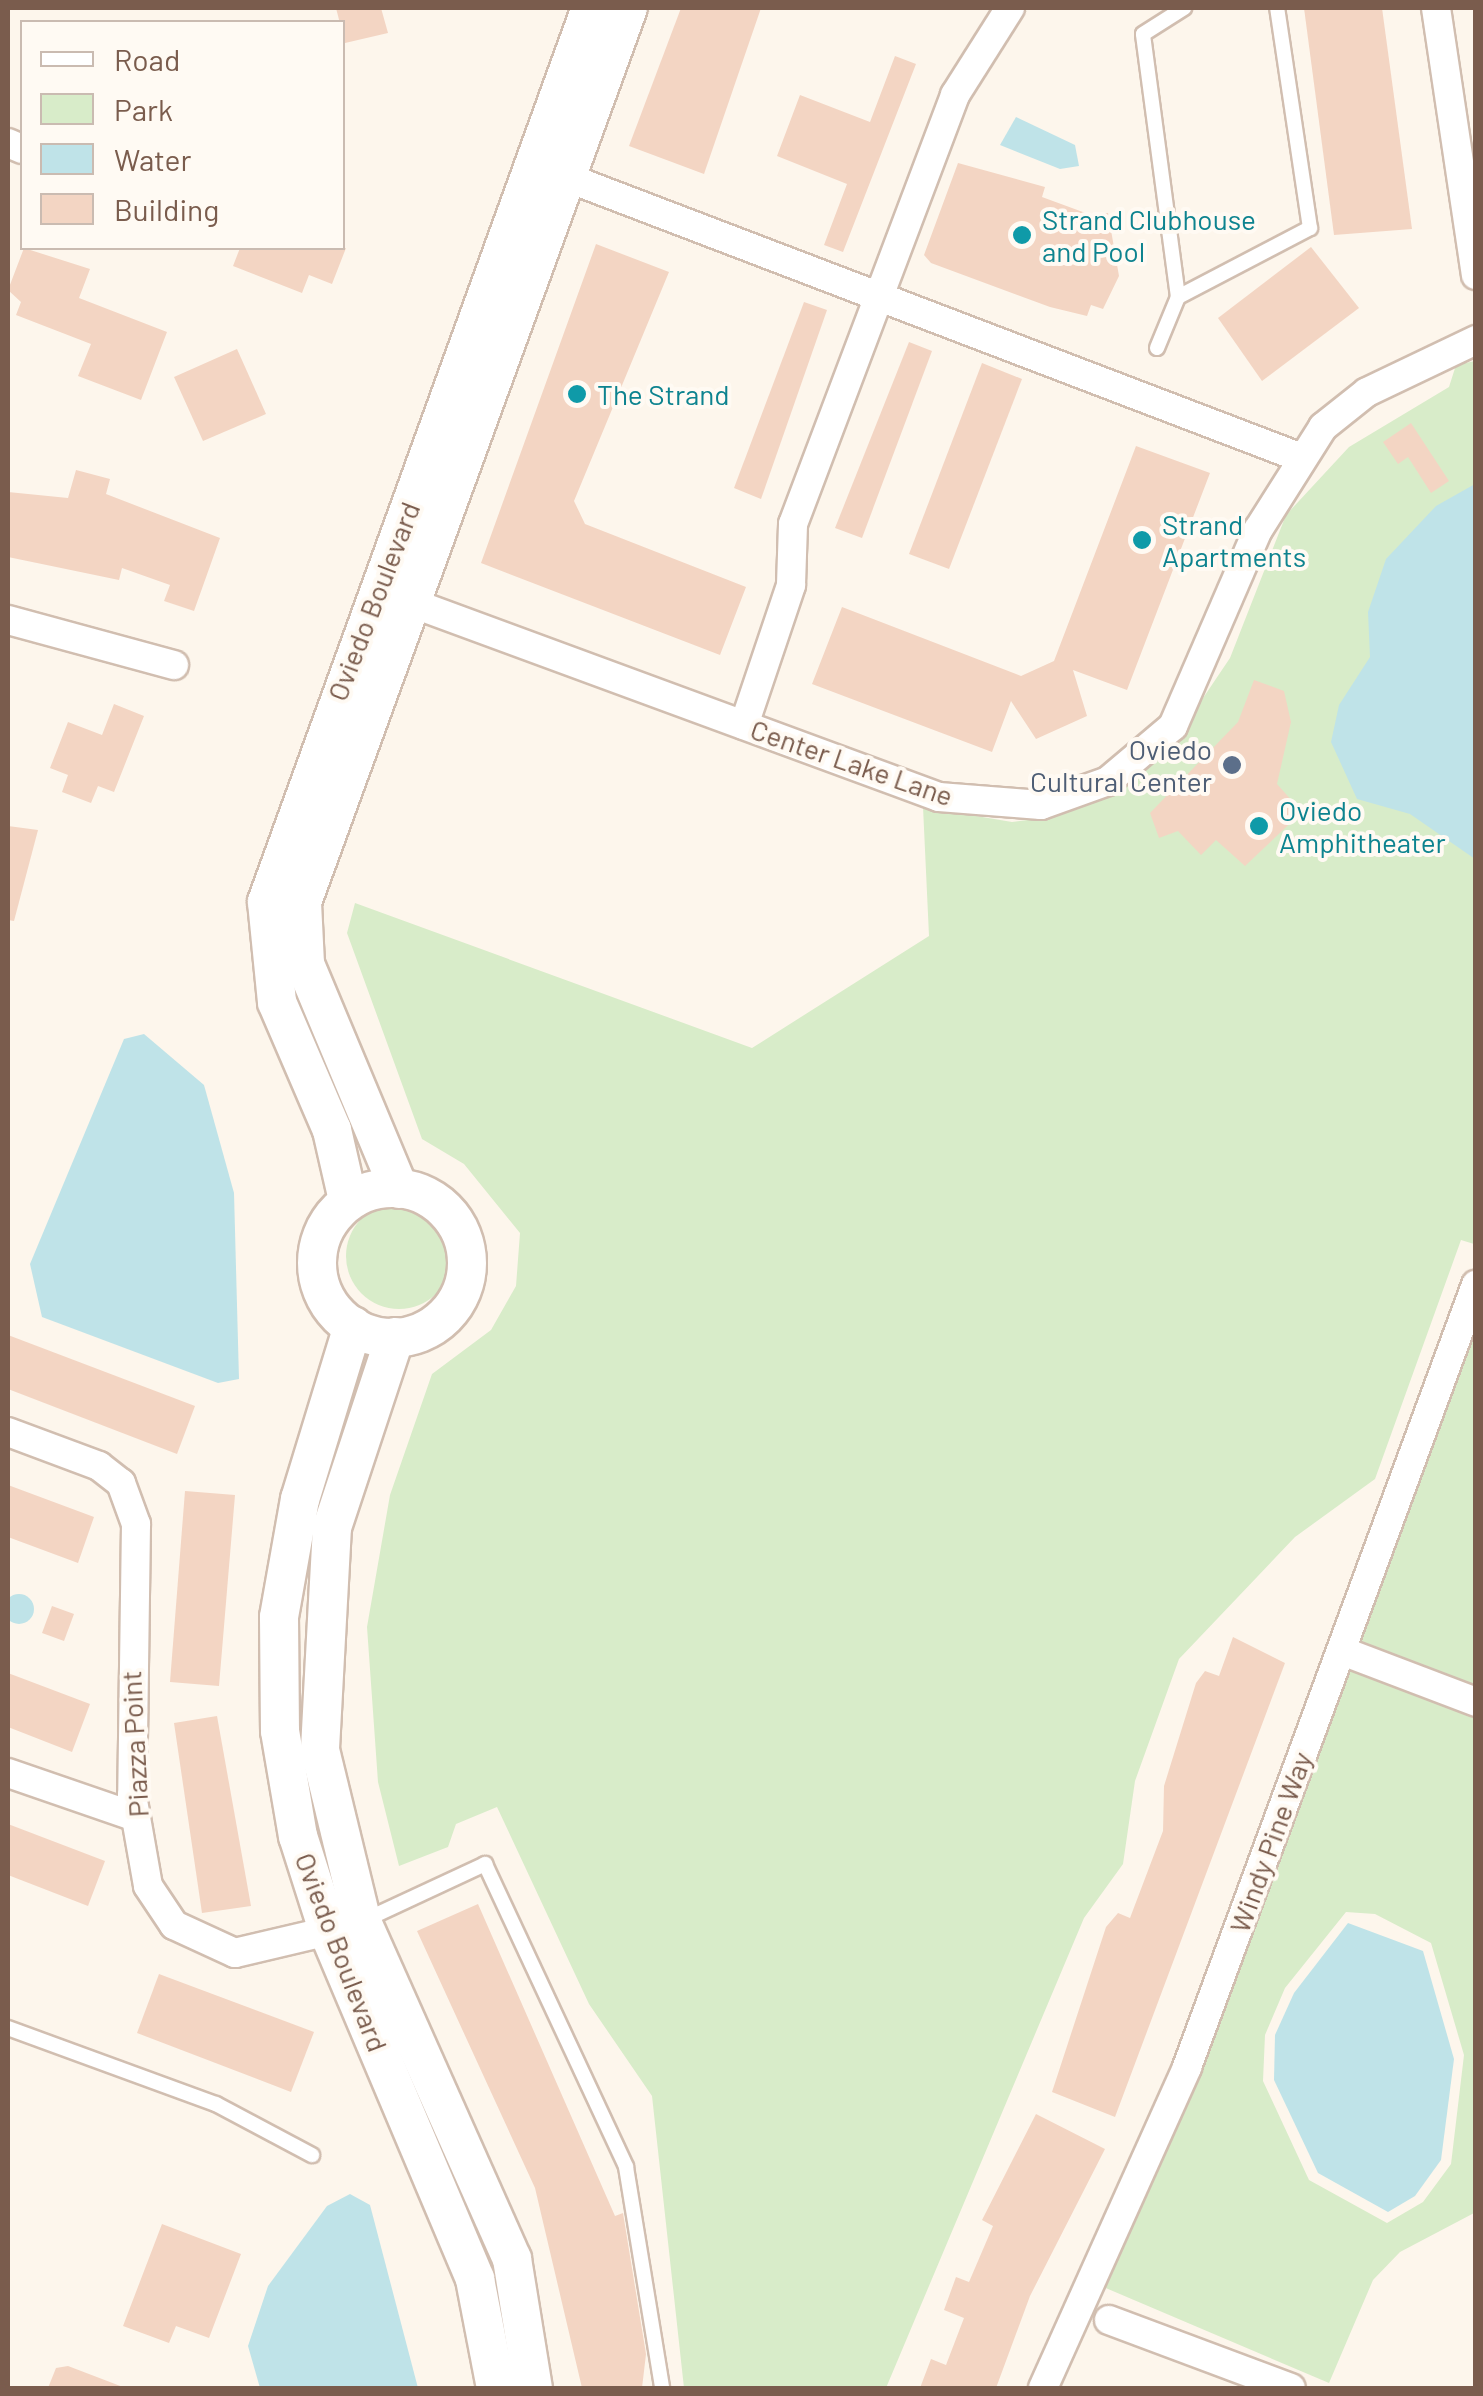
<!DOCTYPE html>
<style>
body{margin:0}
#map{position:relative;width:1483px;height:2396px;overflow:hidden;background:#fdf6ec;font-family:Barlow,sans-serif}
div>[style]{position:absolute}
.green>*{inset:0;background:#d8ecc9}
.round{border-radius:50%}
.water>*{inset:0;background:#bfe3e8}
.building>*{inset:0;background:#f3d5c3}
.roads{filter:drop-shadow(2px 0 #d1beb0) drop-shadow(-2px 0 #d1beb0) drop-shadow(0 2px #d1beb0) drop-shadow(0 -2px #d1beb0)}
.lane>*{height:14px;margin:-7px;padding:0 7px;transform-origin:7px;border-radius:7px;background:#fff}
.street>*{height:28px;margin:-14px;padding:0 14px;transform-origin:14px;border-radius:14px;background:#fff}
.secondary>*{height:38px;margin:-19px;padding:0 19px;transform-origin:19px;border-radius:19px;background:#fff}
.secondary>.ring{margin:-19px;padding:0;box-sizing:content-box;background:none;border:38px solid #fff;border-radius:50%}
.dots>*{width:28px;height:28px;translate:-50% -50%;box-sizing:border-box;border:5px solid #fffaf3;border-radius:50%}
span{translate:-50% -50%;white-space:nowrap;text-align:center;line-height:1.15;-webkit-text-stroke:8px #fffaf3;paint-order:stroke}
.culture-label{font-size:28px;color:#0d838f}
.left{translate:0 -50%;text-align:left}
.street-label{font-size:28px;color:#7a5c4d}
.service-label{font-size:28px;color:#4e5e75}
.right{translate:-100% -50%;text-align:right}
.frame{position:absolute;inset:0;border:10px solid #7a5c4d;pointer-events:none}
.legend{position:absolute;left:20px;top:20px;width:325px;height:230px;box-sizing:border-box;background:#fffaf3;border:2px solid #cabbb1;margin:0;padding:12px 18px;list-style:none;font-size:30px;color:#7a5c4d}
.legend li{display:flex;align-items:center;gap:20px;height:50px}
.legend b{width:50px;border:2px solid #cabbb1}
</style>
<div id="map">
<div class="green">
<div style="clip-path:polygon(1475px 361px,1474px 1244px,1461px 1240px,1375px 1479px,1295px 1537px,1179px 1659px,1135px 1781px,1123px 1864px,1084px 1918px,886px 2388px,684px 2388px,652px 2096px,589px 2004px,497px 1807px,456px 1824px,448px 1847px,399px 1866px,378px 1782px,367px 1627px,390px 1495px,432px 1374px,491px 1330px,516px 1286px,520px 1233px,464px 1164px,422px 1139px,347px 933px,355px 903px,752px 1048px,929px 936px,923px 807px,1012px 822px,1058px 816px,1164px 756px,1230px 658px,1286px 515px,1349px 447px,1449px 387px,1456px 365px)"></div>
<div class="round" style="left:346px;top:1203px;width:106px;height:106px"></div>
<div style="clip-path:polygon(1475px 1321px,1475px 1687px,1358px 1642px)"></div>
<div style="clip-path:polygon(evenodd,1348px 1668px,1475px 1716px,1476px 2212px,1400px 2252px,1373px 2280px,1329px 2383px,1101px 2286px,1198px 2071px,1348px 1668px,1346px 1912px,1375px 1914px,1431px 1943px,1464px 2055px,1451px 2164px,1423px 2202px,1387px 2223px,1309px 2180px,1263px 2081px,1265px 2035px,1285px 1988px,1346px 1912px)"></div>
</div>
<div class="water">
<div style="clip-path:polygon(1016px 117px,1075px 145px,1079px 166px,1060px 169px,1000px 145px)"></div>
<div style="clip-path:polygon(1475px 484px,1475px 859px,1410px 814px,1357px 799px,1331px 742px,1339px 705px,1370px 657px,1368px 612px,1386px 559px,1436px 506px)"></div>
<div style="clip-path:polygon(144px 1034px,204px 1085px,234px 1193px,239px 1379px,218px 1383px,42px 1317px,30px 1264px,124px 1039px)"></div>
<div class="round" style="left:4px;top:1594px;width:30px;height:30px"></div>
<div style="clip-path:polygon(1348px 1923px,1423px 1951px,1454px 2059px,1441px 2160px,1415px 2196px,1388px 2212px,1318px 2173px,1274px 2080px,1275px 2035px,1294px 1993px)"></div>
<div style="clip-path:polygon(350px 2194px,370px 2205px,418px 2388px,260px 2388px,248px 2346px,268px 2286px,327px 2206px)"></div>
</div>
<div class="building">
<div style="clip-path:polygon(336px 8px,381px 8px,388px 33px,345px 43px)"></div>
<div style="clip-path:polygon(681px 8px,761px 8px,704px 174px,629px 146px)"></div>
<div style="clip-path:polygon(1304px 8px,1382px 8px,1412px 229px,1334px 235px)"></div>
<div style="clip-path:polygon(895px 56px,916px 64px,843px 252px,824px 245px,847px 184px,777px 156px,800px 95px,870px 122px)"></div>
<div style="clip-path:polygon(958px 163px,1045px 187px,1042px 197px,1091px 215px,1108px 213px,1119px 276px,1103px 309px,1091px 305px,1087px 316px,1050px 307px,931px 263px,924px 255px)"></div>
<div style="clip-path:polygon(596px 244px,669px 272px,574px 501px,585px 524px,746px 587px,720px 655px,481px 563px)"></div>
<div style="clip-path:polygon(1311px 247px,1359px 308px,1262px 381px,1218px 318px)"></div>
<div style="clip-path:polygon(24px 248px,90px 269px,79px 298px,167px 332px,141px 400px,78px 376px,91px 344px,16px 315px,21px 302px,8px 290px)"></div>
<div style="clip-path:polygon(240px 248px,346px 248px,332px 284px,309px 275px,302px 293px,233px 266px)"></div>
<div style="clip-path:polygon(804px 302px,827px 310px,761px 499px,734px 488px)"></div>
<div style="clip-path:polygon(909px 342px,932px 351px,862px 538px,835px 528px)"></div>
<div style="clip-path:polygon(237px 349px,266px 414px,203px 441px,174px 377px)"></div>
<div style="clip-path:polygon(982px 363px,1022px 379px,949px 569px,909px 554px)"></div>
<div style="clip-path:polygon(1411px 423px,1449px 481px,1431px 493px,1408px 457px,1398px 464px,1383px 442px)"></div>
<div style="clip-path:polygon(1136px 446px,1210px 473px,1127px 690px,1073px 670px,1087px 716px,1036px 739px,1011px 701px,992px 752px,812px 684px,842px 607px,1021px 676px,1054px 661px)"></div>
<div style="clip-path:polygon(76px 470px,110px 479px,106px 494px,220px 538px,194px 611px,164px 601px,170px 585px,122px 568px,119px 580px,8px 557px,8px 492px,68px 498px)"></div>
<div style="clip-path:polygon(1254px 680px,1284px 691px,1291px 722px,1277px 784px,1302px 812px,1245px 866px,1216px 840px,1201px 855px,1178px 831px,1159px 838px,1150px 813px,1238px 722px)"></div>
<div style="clip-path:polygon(114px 704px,144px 716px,114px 792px,98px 786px,91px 803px,62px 792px,68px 775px,50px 768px,68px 722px,102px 735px)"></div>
<div style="clip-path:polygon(8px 826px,38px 830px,14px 921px,8px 920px)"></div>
<div style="clip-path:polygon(8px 1335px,195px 1406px,177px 1454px,8px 1389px)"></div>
<div style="clip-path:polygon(8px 1485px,94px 1517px,78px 1563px,8px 1537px)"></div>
<div style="clip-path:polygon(185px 1491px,235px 1495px,219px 1686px,170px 1682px)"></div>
<div style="clip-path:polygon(52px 1606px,74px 1614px,64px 1641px,42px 1633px)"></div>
<div style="clip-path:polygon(1233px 1637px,1285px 1663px,1115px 2117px,1052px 2092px,1106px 1927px,1118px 1913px,1130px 1918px,1163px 1831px,1164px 1786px,1196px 1683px,1205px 1671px,1219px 1676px)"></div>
<div style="clip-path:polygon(8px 1673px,90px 1704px,72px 1752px,8px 1727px)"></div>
<div style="clip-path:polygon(217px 1716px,251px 1906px,202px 1913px,174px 1723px)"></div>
<div style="clip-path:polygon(8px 1824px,105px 1861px,88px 1906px,8px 1875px)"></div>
<div style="clip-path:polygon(478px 1904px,615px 2216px,623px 2213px,646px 2354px,642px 2388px,582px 2388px,535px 2188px,417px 1931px)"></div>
<div style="clip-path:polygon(159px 1974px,314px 2032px,291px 2092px,137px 2033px)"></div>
<div style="clip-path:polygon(1036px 2114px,1105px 2149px,1030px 2296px,996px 2388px,920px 2388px,931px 2359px,946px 2365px,964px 2318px,944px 2310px,956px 2277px,969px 2282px,993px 2226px,982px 2220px)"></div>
<div style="clip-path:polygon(162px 2224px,241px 2254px,209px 2338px,176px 2326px,169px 2343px,123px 2326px)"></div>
<div style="clip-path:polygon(68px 2366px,123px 2387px,122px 2388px,48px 2388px,56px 2368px)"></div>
</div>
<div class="roads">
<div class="lane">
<div style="left:1178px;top:297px;width:265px;rotate:-97.6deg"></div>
<div style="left:1143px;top:34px;width:49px;rotate:-32.4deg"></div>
<div style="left:1157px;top:348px;width:55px;rotate:-67.6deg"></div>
<div style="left:1178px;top:297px;width:149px;rotate:-27.6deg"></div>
<div style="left:1310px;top:228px;width:222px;rotate:-98.5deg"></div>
<div style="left:363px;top:1921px;width:135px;rotate:-25deg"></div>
<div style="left:485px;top:1864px;width:334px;rotate:65deg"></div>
<div style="left:626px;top:2167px;width:224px;rotate:80.7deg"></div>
<div style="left:8px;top:2028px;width:221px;rotate:20.1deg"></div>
<div style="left:216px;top:2104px;width:109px;rotate:28deg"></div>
</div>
<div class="street">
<div style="left:1436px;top:8px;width:270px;rotate:81.5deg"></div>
<div style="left:8px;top:143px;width:15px;rotate:23deg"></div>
<div style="left:550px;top:171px;width:802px;rotate:20.9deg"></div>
<div style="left:393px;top:596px;width:582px;rotate:20.21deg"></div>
<div style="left:939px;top:797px;width:102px;rotate:4.5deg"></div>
<div style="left:1041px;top:805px;width:71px;rotate:-19.7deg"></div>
<div style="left:1108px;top:781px;width:85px;rotate:-40.2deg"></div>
<div style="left:1173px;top:726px;width:214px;rotate:-66.6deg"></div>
<div style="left:1258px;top:530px;width:122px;rotate:-57.7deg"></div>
<div style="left:1323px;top:427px;width:56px;rotate:-38.5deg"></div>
<div style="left:1367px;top:392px;width:121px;rotate:-25.5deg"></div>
<div style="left:8px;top:620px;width:172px;rotate:15.2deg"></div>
<div style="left:744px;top:725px;width:148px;rotate:-71.4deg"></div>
<div style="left:791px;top:585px;width:61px;rotate:-88.1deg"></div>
<div style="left:793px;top:524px;width:459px;rotate:-69.3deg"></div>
<div style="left:955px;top:95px;width:103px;rotate:-57.7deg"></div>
<div style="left:8px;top:1432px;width:97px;rotate:20.5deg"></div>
<div style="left:99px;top:1466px;width:28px;rotate:38deg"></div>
<div style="left:121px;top:1483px;width:44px;rotate:69.9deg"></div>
<div style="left:136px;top:1524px;width:271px;rotate:90.8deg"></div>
<div style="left:132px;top:1795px;width:92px;rotate:80deg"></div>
<div style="left:148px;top:1886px;width:47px;rotate:56.3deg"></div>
<div style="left:174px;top:1925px;width:67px;rotate:24.7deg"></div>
<div style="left:235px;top:1953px;width:114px;rotate:-13.2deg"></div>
<div style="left:1342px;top:1651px;width:143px;rotate:20.8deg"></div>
<div style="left:8px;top:1773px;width:135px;rotate:19deg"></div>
<div style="left:1109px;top:2320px;width:194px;rotate:20.5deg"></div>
<div style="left:1043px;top:2388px;width:352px;rotate:-65.8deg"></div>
<div style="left:1187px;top:2067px;width:834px;rotate:-69.72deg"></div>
</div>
<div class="secondary">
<div class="ring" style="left:317px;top:1188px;width:112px;height:112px"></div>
<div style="left:399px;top:1189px;width:244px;rotate:-112.7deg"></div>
<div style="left:305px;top:964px;width:62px;rotate:-92.8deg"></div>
<div style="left:302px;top:902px;width:952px;rotate:-69.97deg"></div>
<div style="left:348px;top:1200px;width:72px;rotate:-102.9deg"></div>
<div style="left:332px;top:1130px;width:139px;rotate:-113.3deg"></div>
<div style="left:277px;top:1002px;width:100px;rotate:-95.7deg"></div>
<div style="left:267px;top:902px;width:951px;rotate:-70.08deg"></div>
<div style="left:353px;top:1326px;width:181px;rotate:107deg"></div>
<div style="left:300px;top:1499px;width:120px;rotate:100.1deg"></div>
<div style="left:279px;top:1617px;width:114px;rotate:89.5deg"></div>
<div style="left:280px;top:1731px;width:107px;rotate:80.3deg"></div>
<div style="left:298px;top:1836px;width:102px;rotate:72.3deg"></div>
<div style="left:329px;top:1933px;width:376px;rotate:67.1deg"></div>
<div style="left:475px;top:2279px;width:111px;rotate:79.1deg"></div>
<div style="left:395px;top:1337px;width:200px;rotate:108.3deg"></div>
<div style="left:332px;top:1527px;width:223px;rotate:93.1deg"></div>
<div style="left:320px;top:1750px;width:177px;rotate:76.3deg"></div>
<div style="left:362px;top:1922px;width:369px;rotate:66deg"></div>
<div style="left:512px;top:2259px;width:131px;rotate:80.8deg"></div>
</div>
</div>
<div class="dots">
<div style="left:1022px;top:235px;background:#0f9aa8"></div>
<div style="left:577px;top:394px;background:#0f9aa8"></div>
<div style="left:1142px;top:540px;background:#0f9aa8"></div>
<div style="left:1232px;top:765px;background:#5c6f8a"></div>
<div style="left:1259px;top:826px;background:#0f9aa8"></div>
</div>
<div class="culture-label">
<span class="left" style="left:1042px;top:235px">Strand Clubhouse<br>and Pool</span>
<span class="left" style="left:597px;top:394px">The Strand</span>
<span class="left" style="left:1162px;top:540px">Strand<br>Apartments</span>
<span class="left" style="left:1279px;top:826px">Oviedo<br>Amphitheater</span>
</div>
<div class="street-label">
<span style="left:373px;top:601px;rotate:-69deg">Oviedo Boulevard</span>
<span style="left:852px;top:762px;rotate:19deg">Center Lake Lane</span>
<span style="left:134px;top:1744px;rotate:-93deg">Piazza Point</span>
<span style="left:1270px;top:1842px;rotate:-70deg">Windy Pine Way</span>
<span style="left:342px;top:1952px;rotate:69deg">Oviedo Boulevard</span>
</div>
<div class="service-label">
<span class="right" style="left:1212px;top:765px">Oviedo<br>Cultural Center</span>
</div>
<div class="frame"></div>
<ul class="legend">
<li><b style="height:12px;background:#fff"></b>Road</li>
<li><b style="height:28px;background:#d8ecc9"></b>Park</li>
<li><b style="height:28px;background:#bfe3e8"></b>Water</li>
<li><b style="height:28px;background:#f3d5c3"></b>Building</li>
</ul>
</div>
